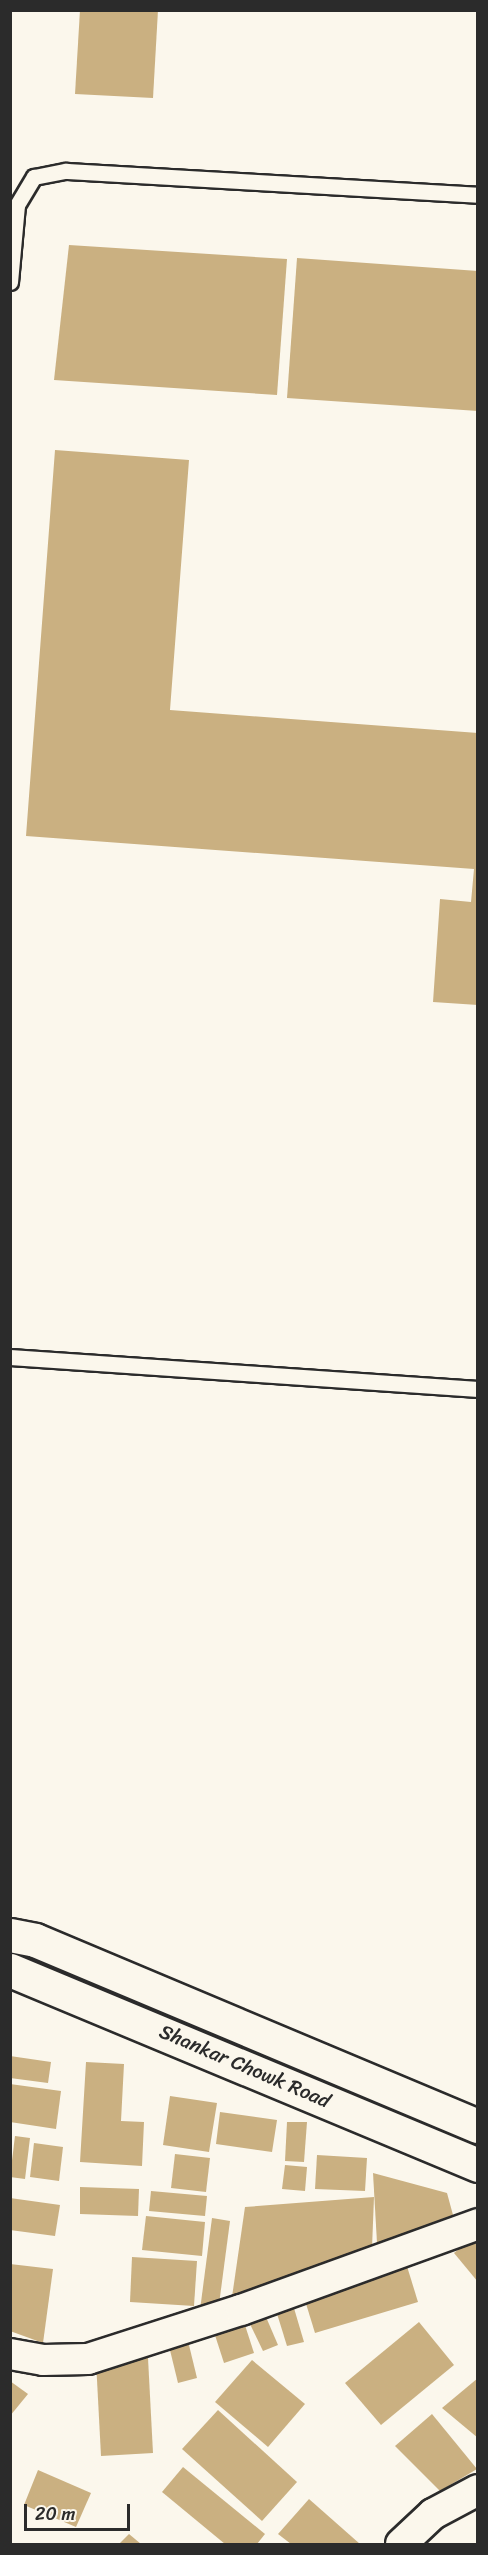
<!DOCTYPE html>
<style>
body{margin:0}
#map{position:relative;width:488px;height:2555px;overflow:hidden;background:#fbf7ec;font-family:Sriracha,sans-serif}
div>[style]{position:absolute}
.building>*{inset:0;background:#cab081}
.roads{filter:drop-shadow(2px 0 #2b2b2b) drop-shadow(-2px 0 #2b2b2b) drop-shadow(0 2px #2b2b2b) drop-shadow(0 -2px #2b2b2b)}
.service>*{height:15px;margin:-7.5px;padding:0 7.5px;transform-origin:7.5px;border-radius:7.5px;background:#fbf7ec}
.minor>*{height:30px;margin:-15px;padding:0 15px;transform-origin:15px;border-radius:15px;background:#fbf7ec}
.secondary>*{height:33px;margin:-16.5px;padding:0 16.5px;transform-origin:16.5px;border-radius:16.5px;background:#fbf7ec}
span{translate:-50% -50%;white-space:nowrap;text-align:center;line-height:1.15;-webkit-text-stroke:6px #fbf7ec;paint-order:stroke}
.street-label{font-size:20px;color:#2b2b2b}
.frame{position:absolute;inset:0;border:12px solid #2b2b2b;pointer-events:none}
.scale{position:absolute;left:24px;top:2504px;width:106px;height:27px;box-sizing:border-box;border:3px solid #2b2b2b;border-top:0;padding-left:8px;font-size:18px;line-height:21px;white-space:nowrap;color:#2b2b2b;-webkit-text-stroke:4px #fbf7ec;paint-order:stroke}
</style>
<div id="map">
<div class="building">
<div style="clip-path:polygon(80px 10px,158px 10px,153px 98px,75px 94px)"></div>
<div style="clip-path:polygon(69px 245px,287px 259px,277px 395px,54px 380px)"></div>
<div style="clip-path:polygon(297px 258px,478px 271px,478px 411px,287px 398px)"></div>
<div style="clip-path:polygon(55px 450px,189px 460px,170px 710px,478px 733px,478px 1005px,433px 1002px,440px 899px,471px 902px,474px 869px,26px 836px)"></div>
<div style="clip-path:polygon(10px 2056px,51px 2062px,48px 2083px,10px 2078px)"></div>
<div style="clip-path:polygon(86px 2062px,124px 2064px,121px 2121px,144px 2122px,142px 2166px,80px 2162px)"></div>
<div style="clip-path:polygon(10px 2084px,61px 2091px,56px 2129px,10px 2122px)"></div>
<div style="clip-path:polygon(170px 2096px,217px 2103px,209px 2152px,163px 2145px)"></div>
<div style="clip-path:polygon(220px 2112px,277px 2120px,272px 2152px,216px 2144px)"></div>
<div style="clip-path:polygon(287px 2122px,307px 2122px,304px 2162px,285px 2161px)"></div>
<div style="clip-path:polygon(15px 2136px,30px 2138px,25px 2179px,10px 2177px)"></div>
<div style="clip-path:polygon(34px 2143px,63px 2147px,59px 2181px,30px 2177px)"></div>
<div style="clip-path:polygon(175px 2154px,210px 2158px,206px 2192px,171px 2188px)"></div>
<div style="clip-path:polygon(317px 2155px,367px 2158px,365px 2191px,315px 2189px)"></div>
<div style="clip-path:polygon(285px 2165px,307px 2167px,305px 2191px,282px 2189px)"></div>
<div style="clip-path:polygon(373px 2173px,447px 2193px,453px 2215px,377px 2243px)"></div>
<div style="clip-path:polygon(80px 2187px,139px 2189px,138px 2216px,80px 2214px)"></div>
<div style="clip-path:polygon(151px 2191px,207px 2196px,205px 2216px,149px 2211px)"></div>
<div style="clip-path:polygon(374px 2197px,372px 2248px,232px 2297px,245px 2207px)"></div>
<div style="clip-path:polygon(10px 2198px,60px 2205px,55px 2236px,10px 2230px)"></div>
<div style="clip-path:polygon(146px 2216px,205px 2222px,202px 2256px,142px 2250px)"></div>
<div style="clip-path:polygon(212px 2218px,230px 2221px,218px 2312px,200px 2310px)"></div>
<div style="clip-path:polygon(470px 2240px,478px 2240px,478px 2282px,454px 2253px)"></div>
<div style="clip-path:polygon(132px 2257px,197px 2261px,194px 2306px,130px 2302px)"></div>
<div style="clip-path:polygon(406px 2263px,418px 2302px,315px 2333px,303px 2294px)"></div>
<div style="clip-path:polygon(10px 2264px,53px 2269px,43px 2343px,10px 2331px)"></div>
<div style="clip-path:polygon(291px 2298px,304px 2342px,287px 2346px,274px 2304px)"></div>
<div style="clip-path:polygon(266px 2317px,278px 2345px,263px 2351px,250px 2324px)"></div>
<div style="clip-path:polygon(243px 2319px,254px 2353px,224px 2363px,213px 2329px)"></div>
<div style="clip-path:polygon(419px 2322px,454px 2365px,381px 2425px,345px 2383px)"></div>
<div style="clip-path:polygon(188px 2341px,197px 2378px,178px 2383px,169px 2346px)"></div>
<div style="clip-path:polygon(148px 2358px,153px 2453px,101px 2456px,96px 2361px)"></div>
<div style="clip-path:polygon(252px 2360px,305px 2404px,268px 2447px,215px 2402px)"></div>
<div style="clip-path:polygon(478px 2378px,478px 2438px,442px 2408px)"></div>
<div style="clip-path:polygon(10px 2381px,28px 2394px,10px 2416px)"></div>
<div style="clip-path:polygon(218px 2410px,297px 2482px,262px 2521px,182px 2449px)"></div>
<div style="clip-path:polygon(432px 2414px,477px 2469px,440px 2491px,395px 2446px)"></div>
<div style="clip-path:polygon(183px 2467px,265px 2534px,257px 2544px,225px 2544px,162px 2492px)"></div>
<div style="clip-path:polygon(38px 2470px,91px 2493px,76px 2527px,24px 2505px)"></div>
<div style="clip-path:polygon(309px 2499px,360px 2544px,291px 2544px,278px 2534px)"></div>
<div style="clip-path:polygon(129px 2534px,141px 2544px,119px 2544px)"></div>
</div>
<div class="roads">
<div class="service">
<div style="left:10px;top:282px;width:77px;rotate:-84.8deg"></div>
<div style="left:17px;top:205px;width:33px;rotate:-59deg"></div>
<div style="left:34px;top:177px;width:33px;rotate:-11deg"></div>
<div style="left:66px;top:171px;width:413px;rotate:3.3deg"></div>
<div style="left:10px;top:1357px;width:469px;rotate:3.9deg"></div>
</div>
<div class="minor">
<div style="left:10px;top:2354px;width:34px;rotate:10deg"></div>
<div style="left:43px;top:2360px;width:45px;rotate:-1.3deg"></div>
<div style="left:88px;top:2359px;width:161px;rotate:-17.8deg"></div>
<div style="left:241px;top:2310px;width:252px;rotate:-19.9deg"></div>
<div style="left:401px;top:2544px;width:44px;rotate:-43.2deg"></div>
<div style="left:433px;top:2514px;width:51px;rotate:-28.1deg"></div>
</div>
<div class="secondary">
<div style="left:10px;top:1935px;width:25px;rotate:11deg"></div>
<div style="left:35px;top:1940px;width:480px;rotate:22.8deg"></div>
<div style="left:10px;top:1970px;width:507px;rotate:22.62deg"></div>
</div>
</div>
<div class="street-label">
<span style="left:245px;top:2066px;rotate:23deg">Shankar Chowk Road</span>
</div>
<div class="frame"></div>
<div class="scale">20 m</div>
</div>
